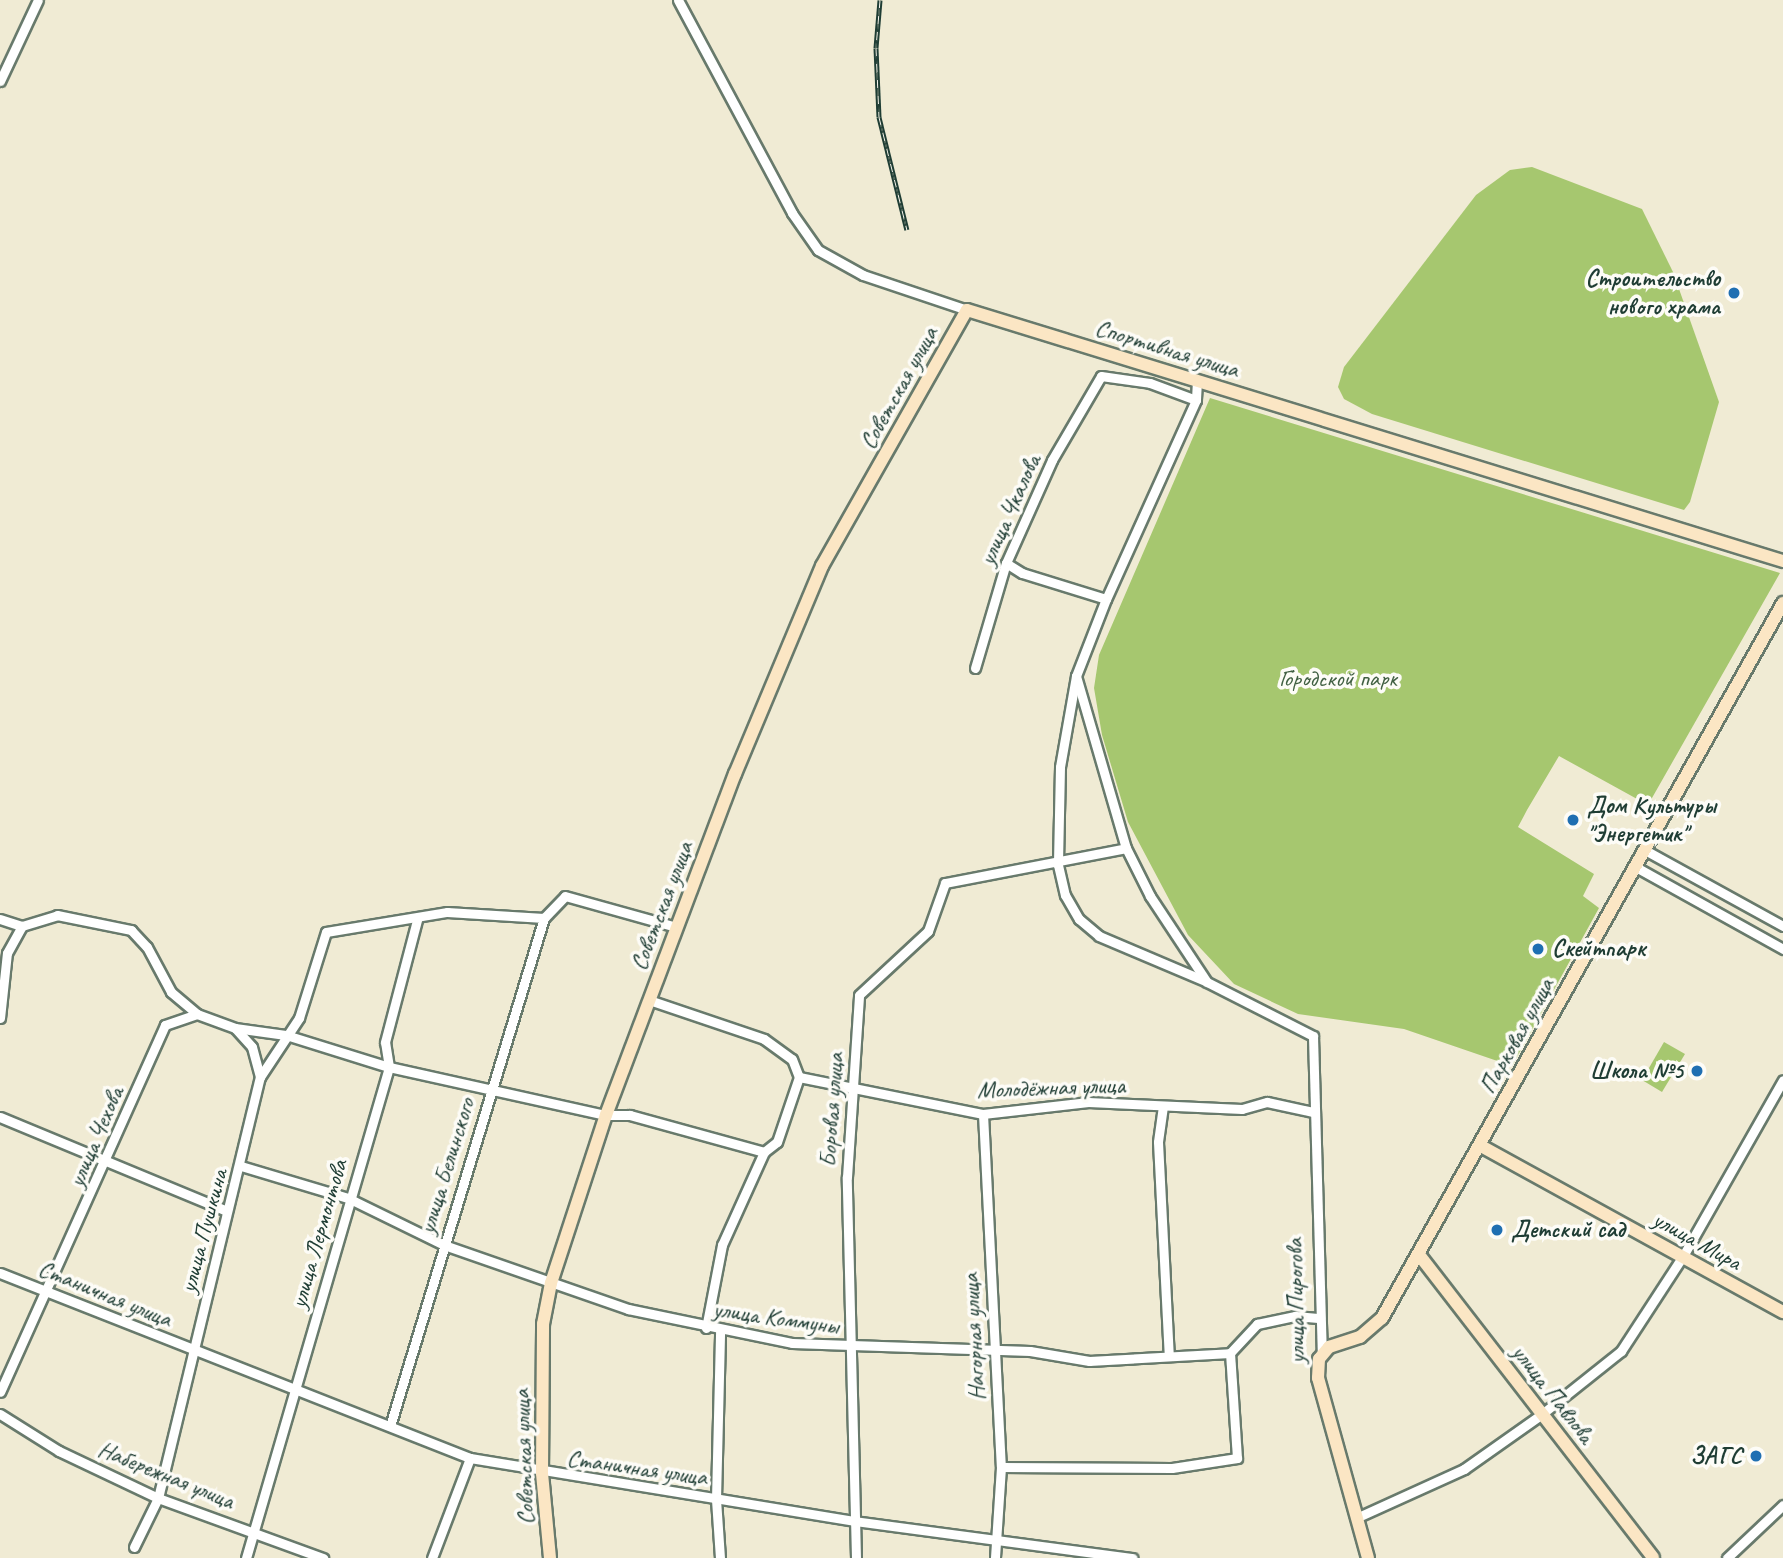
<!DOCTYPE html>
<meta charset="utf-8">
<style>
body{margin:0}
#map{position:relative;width:1783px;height:1558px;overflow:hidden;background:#f0ebd4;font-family:Caveat,sans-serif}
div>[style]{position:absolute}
.green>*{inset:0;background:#a6c76f}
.roads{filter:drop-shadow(2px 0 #687a6c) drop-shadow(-2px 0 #687a6c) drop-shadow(0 2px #687a6c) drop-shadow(0 -2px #687a6c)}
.street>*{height:9px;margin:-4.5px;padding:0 4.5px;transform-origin:4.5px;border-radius:4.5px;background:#fff}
.secondary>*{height:12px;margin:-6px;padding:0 6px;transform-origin:6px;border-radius:6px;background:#fbe6c4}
.rail>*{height:5px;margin-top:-2.5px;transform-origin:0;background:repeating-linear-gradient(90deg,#fdfcf7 0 8px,#1f3d34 0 16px);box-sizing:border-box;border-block:2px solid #1f3d34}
.dots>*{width:19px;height:19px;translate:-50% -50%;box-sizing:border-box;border:4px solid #fdfcf7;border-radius:50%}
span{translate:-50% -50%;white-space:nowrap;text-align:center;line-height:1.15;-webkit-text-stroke:7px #fdfcf7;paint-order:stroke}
.poi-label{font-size:24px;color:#1f3d34;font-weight:700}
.right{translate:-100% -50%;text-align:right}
.left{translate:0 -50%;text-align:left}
.street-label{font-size:24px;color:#1f3d34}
.park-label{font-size:24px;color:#416043}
</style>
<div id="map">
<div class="green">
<div style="clip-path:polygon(1532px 167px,1642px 209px,1673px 272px,1719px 402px,1690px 502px,1684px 510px,1372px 414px,1344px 399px,1338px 387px,1344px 367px,1476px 195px,1510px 170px)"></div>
<div style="clip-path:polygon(1210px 398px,1780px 573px,1648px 805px,1559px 756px,1527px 810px,1518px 827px,1594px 874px,1583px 896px,1599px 908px,1512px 1066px,1404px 1029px,1298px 1014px,1234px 984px,1188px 935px,1128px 822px,1102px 735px,1094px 688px,1099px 655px)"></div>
<div style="clip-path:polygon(1664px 1042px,1685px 1054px,1662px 1092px,1642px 1080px)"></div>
</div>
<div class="roads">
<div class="street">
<div style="left:678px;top:0;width:242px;rotate:61.8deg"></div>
<div style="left:792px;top:213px;width:45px;rotate:54.9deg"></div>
<div style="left:818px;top:250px;width:51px;rotate:29.1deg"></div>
<div style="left:863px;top:275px;width:110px;rotate:18.6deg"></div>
<div style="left:0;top:81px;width:89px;rotate:-64.9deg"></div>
<div style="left:1197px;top:380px;width:20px;rotate:93deg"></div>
<div style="left:1196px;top:400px;width:218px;rotate:114.3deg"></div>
<div style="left:1106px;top:599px;width:83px;rotate:111.3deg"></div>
<div style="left:1076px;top:676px;width:92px;rotate:100deg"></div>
<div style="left:1060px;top:767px;width:98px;rotate:91.2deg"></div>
<div style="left:1058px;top:865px;width:31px;rotate:77deg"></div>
<div style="left:1065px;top:895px;width:28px;rotate:60deg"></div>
<div style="left:1079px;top:919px;width:26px;rotate:40deg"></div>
<div style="left:1099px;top:936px;width:115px;rotate:23deg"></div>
<div style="left:1006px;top:563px;width:19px;rotate:32deg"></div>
<div style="left:1022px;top:573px;width:88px;rotate:17.2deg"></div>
<div style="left:975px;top:668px;width:109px;rotate:-73.6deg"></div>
<div style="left:1006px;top:563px;width:113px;rotate:-65.9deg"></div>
<div style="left:1052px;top:460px;width:97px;rotate:-59.7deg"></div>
<div style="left:1101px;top:376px;width:49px;rotate:8.1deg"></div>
<div style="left:1150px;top:383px;width:49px;rotate:20.3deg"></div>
<div style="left:1076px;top:676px;width:179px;rotate:73.8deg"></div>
<div style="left:1126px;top:848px;width:54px;rotate:63.4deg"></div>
<div style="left:1150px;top:896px;width:103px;rotate:56.5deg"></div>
<div style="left:1207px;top:982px;width:119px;rotate:27deg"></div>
<div style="left:1313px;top:1036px;width:316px;rotate:88.4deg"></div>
<div style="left:1643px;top:849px;width:160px;rotate:28.8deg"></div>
<div style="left:1634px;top:866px;width:171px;rotate:29.1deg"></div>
<div style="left:0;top:919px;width:23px;rotate:18deg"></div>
<div style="left:22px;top:926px;width:37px;rotate:-17deg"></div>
<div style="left:57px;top:915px;width:76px;rotate:11.5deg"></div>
<div style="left:131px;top:930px;width:23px;rotate:47deg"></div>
<div style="left:147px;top:947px;width:51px;rotate:61.9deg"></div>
<div style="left:171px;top:992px;width:34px;rotate:40deg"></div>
<div style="left:197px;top:1014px;width:34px;rotate:161deg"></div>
<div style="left:165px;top:1025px;width:402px;rotate:114.2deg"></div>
<div style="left:649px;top:1000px;width:121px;rotate:18.7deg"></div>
<div style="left:764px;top:1039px;width:34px;rotate:36deg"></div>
<div style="left:792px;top:1059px;width:19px;rotate:69deg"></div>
<div style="left:197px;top:1014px;width:40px;rotate:20.2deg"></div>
<div style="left:235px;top:1028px;width:51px;rotate:7.8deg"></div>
<div style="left:286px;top:1035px;width:108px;rotate:17.3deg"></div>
<div style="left:389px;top:1067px;width:222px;rotate:12.5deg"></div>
<div style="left:606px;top:1115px;width:24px"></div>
<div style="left:630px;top:1115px;width:139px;rotate:15.4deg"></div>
<div style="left:0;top:1018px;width:65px;rotate:-83.9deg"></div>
<div style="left:7px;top:953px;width:31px;rotate:-61deg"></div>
<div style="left:235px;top:1028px;width:25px;rotate:48deg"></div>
<div style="left:252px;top:1047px;width:31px;rotate:75deg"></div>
<div style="left:799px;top:1077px;width:188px;rotate:11.4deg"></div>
<div style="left:983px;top:1114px;width:106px;rotate:-6.5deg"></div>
<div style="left:1088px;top:1102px;width:154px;rotate:2.6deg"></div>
<div style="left:1242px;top:1109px;width:26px;rotate:-16deg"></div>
<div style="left:1267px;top:1102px;width:47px;rotate:12.3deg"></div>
<div style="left:1163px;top:1106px;width:36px;rotate:98deg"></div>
<div style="left:1158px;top:1142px;width:214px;rotate:87.1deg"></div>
<div style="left:983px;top:1114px;width:353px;rotate:87.1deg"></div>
<div style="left:1001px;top:1467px;width:91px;rotate:93.8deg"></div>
<div style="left:0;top:1117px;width:243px;rotate:22.5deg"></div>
<div style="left:241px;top:1166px;width:112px;rotate:16.7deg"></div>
<div style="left:348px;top:1198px;width:107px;rotate:26.1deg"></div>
<div style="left:444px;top:1245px;width:195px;rotate:19.2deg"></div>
<div style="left:628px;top:1309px;width:167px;rotate:11.7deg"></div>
<div style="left:792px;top:1343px;width:238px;rotate:1.9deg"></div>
<div style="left:1030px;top:1351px;width:60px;rotate:9.6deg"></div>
<div style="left:1089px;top:1361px;width:141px;rotate:-3.2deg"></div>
<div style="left:1230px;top:1353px;width:40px;rotate:-47deg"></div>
<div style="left:1257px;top:1324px;width:39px;rotate:-12deg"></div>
<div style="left:1295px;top:1316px;width:23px;rotate:5deg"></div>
<div style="left:0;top:1273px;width:505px;rotate:21.49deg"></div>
<div style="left:470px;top:1458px;width:389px;rotate:9.3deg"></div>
<div style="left:854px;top:1521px;width:281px;rotate:7.6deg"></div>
<div style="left:706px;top:1328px;width:85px;rotate:-79.1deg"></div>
<div style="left:722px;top:1245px;width:102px;rotate:-65.7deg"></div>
<div style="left:764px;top:1152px;width:16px;rotate:-38deg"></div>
<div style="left:777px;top:1142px;width:69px;rotate:-71.3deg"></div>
<div style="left:0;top:1414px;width:70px;rotate:32.1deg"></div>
<div style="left:59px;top:1451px;width:110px;rotate:25.4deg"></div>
<div style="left:158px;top:1498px;width:176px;rotate:20deg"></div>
<div style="left:390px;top:1426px;width:531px;rotate:-73.14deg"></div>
<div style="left:1001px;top:1467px;width:171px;rotate:0.3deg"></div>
<div style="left:1172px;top:1468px;width:66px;rotate:-8.7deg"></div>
<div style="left:1237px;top:1458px;width:105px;rotate:-93.8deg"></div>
<div style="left:1356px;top:1518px;width:119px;rotate:-24.4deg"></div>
<div style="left:1464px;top:1469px;width:95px;rotate:-35.2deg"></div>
<div style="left:1542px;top:1414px;width:101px;rotate:-38.6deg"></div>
<div style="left:1621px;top:1351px;width:113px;rotate:-56.9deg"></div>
<div style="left:1683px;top:1256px;width:202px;rotate:-60.4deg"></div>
<div style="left:134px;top:1547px;width:55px;rotate:-63.9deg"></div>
<div style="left:158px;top:1498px;width:433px;rotate:-76.4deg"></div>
<div style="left:260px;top:1077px;width:71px;rotate:-56.5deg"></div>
<div style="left:299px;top:1018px;width:90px;rotate:-72.6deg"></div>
<div style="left:326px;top:932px;width:123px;rotate:-9.4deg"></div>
<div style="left:447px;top:912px;width:97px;rotate:3.5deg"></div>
<div style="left:544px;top:918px;width:30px;rotate:-46deg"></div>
<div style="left:565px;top:896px;width:115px;rotate:15.6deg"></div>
<div style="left:246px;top:1558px;width:511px;rotate:-73.76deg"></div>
<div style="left:389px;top:1067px;width:25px;rotate:-99deg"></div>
<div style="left:385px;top:1042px;width:126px;rotate:-75.3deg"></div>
<div style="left:432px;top:1558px;width:107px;rotate:-69.2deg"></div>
<div style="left:720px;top:1558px;width:59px;rotate:-93.9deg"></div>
<div style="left:716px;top:1499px;width:168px;rotate:-88.6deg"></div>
<div style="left:856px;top:1558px;width:381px;rotate:-91.4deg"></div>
<div style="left:847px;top:1177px;width:182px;rotate:-86.2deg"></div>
<div style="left:859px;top:995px;width:94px;rotate:-42.8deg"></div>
<div style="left:928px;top:931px;width:51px;rotate:-70.5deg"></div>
<div style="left:945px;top:883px;width:184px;rotate:-10.9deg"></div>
<div style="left:1727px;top:1558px;width:77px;rotate:-43.4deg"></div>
</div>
<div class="secondary">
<div style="left:1481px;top:1146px;width:345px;rotate:28.8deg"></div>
<div style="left:1420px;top:1256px;width:381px;rotate:52.3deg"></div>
<div style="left:550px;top:1558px;width:85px;rotate:-95.4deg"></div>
<div style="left:542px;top:1473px;width:149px;rotate:-89.6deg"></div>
<div style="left:543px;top:1324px;width:42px;rotate:-79deg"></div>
<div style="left:551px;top:1283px;width:177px;rotate:-71.9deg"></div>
<div style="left:606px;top:1115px;width:365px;rotate:-69.3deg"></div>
<div style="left:735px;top:774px;width:225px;rotate:-67.3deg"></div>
<div style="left:822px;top:566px;width:294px;rotate:-60.5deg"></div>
<div style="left:967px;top:310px;width:854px;rotate:17.1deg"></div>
<div style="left:1368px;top:1558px;width:187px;rotate:-105.5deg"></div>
<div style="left:1318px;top:1378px;width:19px;rotate:-87deg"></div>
<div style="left:1319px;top:1359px;width:16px;rotate:-50deg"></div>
<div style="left:1329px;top:1347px;width:33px;rotate:-18deg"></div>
<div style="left:1360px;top:1337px;width:29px;rotate:-41deg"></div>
<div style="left:1382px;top:1318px;width:820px;rotate:-60.71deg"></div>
</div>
</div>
<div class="rail">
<div style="left:880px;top:0;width:48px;rotate:94.8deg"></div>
<div style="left:876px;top:48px;width:69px;rotate:87.5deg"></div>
<div style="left:879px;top:117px;width:116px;rotate:76.1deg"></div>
</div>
<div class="dots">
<div style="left:1734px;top:293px;background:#1f6fb2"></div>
<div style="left:1573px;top:820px;background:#1f6fb2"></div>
<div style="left:1538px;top:949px;background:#1f6fb2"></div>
<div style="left:1697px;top:1071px;background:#1f6fb2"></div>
<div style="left:1497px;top:1230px;background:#1f6fb2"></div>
<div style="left:1756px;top:1456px;background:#1f6fb2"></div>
</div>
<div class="poi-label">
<span class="right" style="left:1720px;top:293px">Строительство<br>нового храма</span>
<span class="left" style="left:1587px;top:820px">Дом Культуры<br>"Энергетик"</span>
<span class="left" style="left:1552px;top:949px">Скейтпарк</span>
<span class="right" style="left:1683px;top:1071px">Школа №5</span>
<span class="left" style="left:1511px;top:1230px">Детский сад</span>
<span class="right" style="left:1742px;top:1456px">ЗАГС</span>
</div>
<div class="street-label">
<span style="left:1167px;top:349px;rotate:17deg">Спортивная улица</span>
<span style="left:899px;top:388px;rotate:-61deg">Советская улица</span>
<span style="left:1010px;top:510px;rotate:-66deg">улица Чкалова</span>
<span style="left:662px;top:906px;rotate:-69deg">Советская улица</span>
<span style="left:1517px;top:1036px;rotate:-61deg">Парковая улица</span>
<span style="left:1051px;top:1088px;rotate:-2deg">Молодёжная улица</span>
<span style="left:832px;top:1110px;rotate:-86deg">Боровая улица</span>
<span style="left:96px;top:1137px;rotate:-67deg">улица Чехова</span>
<span style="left:447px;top:1166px;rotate:-73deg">улица Белинского</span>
<span style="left:204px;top:1231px;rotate:-75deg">улица Пушкина</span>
<span style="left:319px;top:1234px;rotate:-74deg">улица Лермонтова</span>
<span style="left:1697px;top:1241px;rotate:29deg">улица Мира</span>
<span style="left:105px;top:1294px;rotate:22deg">Станичная улица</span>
<span style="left:1296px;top:1301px;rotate:-91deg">улица Пирогова</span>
<span style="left:776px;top:1318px;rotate:8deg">улица Коммуны</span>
<span style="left:974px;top:1337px;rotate:-93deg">Нагорная улица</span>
<span style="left:1553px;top:1394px;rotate:52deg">улица Павлова</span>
<span style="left:524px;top:1457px;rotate:-92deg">Советская улица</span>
<span style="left:637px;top:1468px;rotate:8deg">Станичная улица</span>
<span style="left:166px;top:1475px;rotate:22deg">Набережная улица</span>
</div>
<div class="park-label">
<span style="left:1338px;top:679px">Городской парк</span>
</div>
</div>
